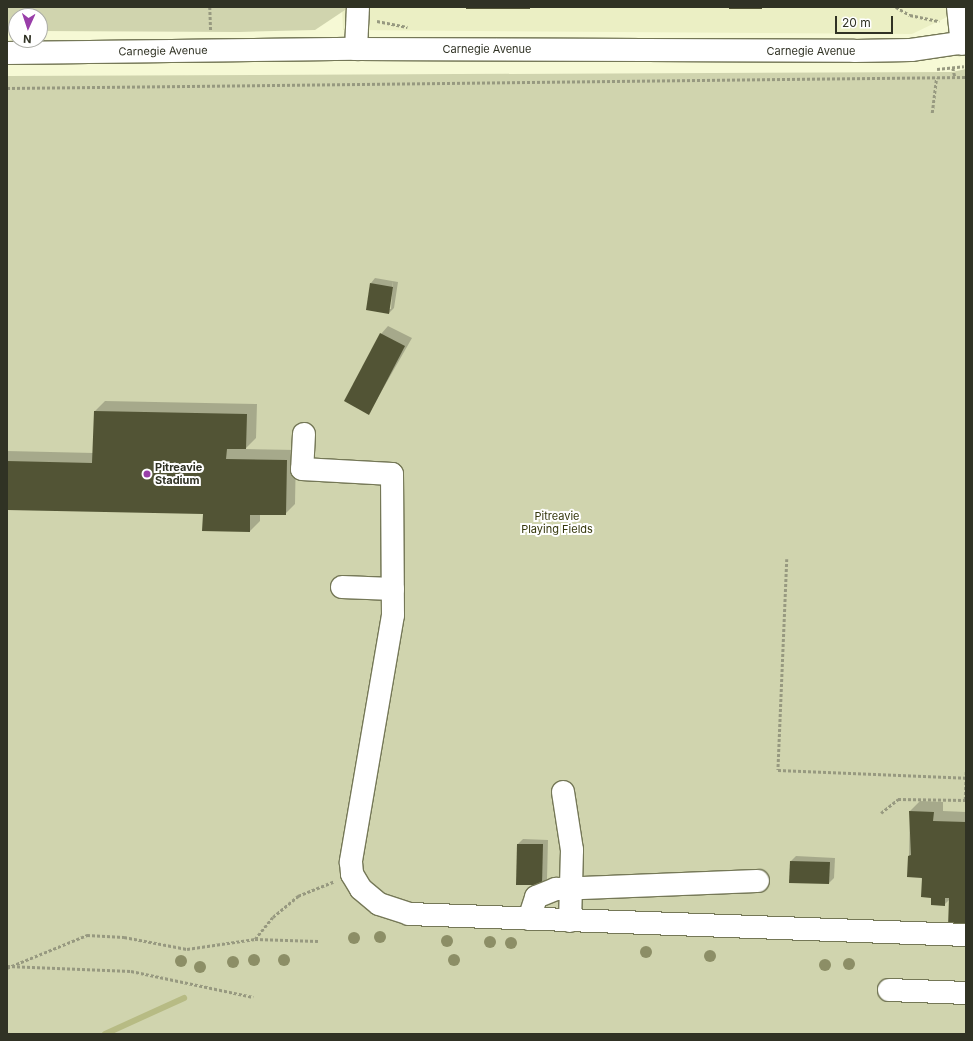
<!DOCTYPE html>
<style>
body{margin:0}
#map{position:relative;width:973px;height:1041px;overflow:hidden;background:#f6f9d5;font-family:Inter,sans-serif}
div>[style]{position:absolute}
.built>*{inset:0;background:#ebefc4}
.green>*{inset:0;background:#d0d4ae}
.shadow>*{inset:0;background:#0003}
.stream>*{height:6px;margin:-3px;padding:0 3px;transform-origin:3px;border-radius:3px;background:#b7bb84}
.building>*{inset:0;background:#525435}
.path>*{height:2.5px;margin-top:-1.25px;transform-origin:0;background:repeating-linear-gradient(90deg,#979980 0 3px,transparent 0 5px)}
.roads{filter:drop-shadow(1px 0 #757857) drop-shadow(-1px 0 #757857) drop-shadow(0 1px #757857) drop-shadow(0 -1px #757857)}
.minor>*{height:22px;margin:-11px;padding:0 11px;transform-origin:11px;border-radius:11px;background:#fff}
.trees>*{width:12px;height:12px;margin:-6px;border-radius:50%;background:#8c8e66}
.dots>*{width:11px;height:11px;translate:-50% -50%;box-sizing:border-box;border:2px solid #fff;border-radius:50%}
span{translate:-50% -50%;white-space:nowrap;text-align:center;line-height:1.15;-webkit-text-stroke:4px #fff;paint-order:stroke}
.street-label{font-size:11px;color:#303224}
.poi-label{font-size:11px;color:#303224;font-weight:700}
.left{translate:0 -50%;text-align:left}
.park-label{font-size:11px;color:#35370c}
.frame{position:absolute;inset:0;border:8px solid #303224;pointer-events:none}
.north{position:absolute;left:8px;top:8px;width:40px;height:40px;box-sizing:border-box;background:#fff;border:1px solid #acada7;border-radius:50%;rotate:183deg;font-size:11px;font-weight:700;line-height:16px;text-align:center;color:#303224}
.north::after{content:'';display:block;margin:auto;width:14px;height:18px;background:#993ea9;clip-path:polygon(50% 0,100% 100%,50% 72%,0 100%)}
.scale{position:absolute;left:835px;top:16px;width:58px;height:18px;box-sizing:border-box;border:2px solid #303224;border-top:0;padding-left:5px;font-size:12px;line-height:14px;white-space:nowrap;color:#303224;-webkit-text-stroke:3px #fff;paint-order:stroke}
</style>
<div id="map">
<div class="built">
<div style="clip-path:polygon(342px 7px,966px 7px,966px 8px,912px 34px,343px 30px)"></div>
</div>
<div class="green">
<div style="clip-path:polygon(7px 7px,347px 7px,348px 8px,315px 30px,239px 32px,40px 31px,40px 16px,16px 16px,16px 31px,7px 30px)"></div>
<div style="clip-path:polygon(966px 69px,966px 1034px,7px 1034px,7px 76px,952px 72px)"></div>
</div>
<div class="shadow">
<div style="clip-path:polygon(evenodd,375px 278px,398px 282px,394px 308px,389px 313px,371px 283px,375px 278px,393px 281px,391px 309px,389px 309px,393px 281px)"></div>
<div style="clip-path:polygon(388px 326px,412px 338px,369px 413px,381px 334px)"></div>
<div style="clip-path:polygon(105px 401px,257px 404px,256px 438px,245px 449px,296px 450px,295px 504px,285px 514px,260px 514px,260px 521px,250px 531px,204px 513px,7px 509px,7px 451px,94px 453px,95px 411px)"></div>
<div style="clip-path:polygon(920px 801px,943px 802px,943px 811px,966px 812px,966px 927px,950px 899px,944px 905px,932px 897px,909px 856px,910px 811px)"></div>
<div style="clip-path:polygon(523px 839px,548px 840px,547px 879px,542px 884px,517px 884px,518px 844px)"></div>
<div style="clip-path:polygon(796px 856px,835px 858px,834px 878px,829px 883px,790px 882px,791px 861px)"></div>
</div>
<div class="stream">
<div style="left:105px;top:1034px;width:87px;rotate:-24.5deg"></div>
</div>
<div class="building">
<div style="clip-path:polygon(466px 7px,530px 7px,530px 9px,466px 9px)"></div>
<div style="clip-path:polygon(729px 7px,762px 7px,762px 9px,729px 9px)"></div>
<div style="clip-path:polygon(370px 283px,393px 287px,389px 314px,366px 310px)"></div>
<div style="clip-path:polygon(380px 333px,405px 346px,369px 415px,344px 401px)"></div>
<div style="clip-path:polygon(94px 411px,247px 414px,246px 449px,227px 449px,226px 459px,287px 460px,286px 515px,250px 515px,250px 532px,202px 531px,203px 514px,7px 510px,7px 461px,92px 463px)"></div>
<div style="clip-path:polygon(909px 811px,934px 812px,933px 821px,966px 822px,966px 928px,948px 927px,949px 898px,945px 898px,945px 906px,931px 905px,931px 898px,921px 897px,922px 878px,907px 877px,908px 856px,911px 855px)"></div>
<div style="clip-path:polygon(517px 844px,543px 844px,542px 885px,516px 885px)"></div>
<div style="clip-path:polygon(790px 861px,830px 862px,829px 884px,789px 883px)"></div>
</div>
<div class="path">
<div style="left:210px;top:7px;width:23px;rotate:88deg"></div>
<div style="left:896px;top:7px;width:16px;rotate:30deg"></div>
<div style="left:910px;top:15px;width:30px;rotate:12deg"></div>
<div style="left:377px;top:21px;width:31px;rotate:11deg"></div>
<div style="left:953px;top:68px;width:9px;rotate:77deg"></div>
<div style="left:937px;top:69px;width:27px;rotate:-6deg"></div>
<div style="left:7px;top:88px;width:959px;rotate:-0.66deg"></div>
<div style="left:932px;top:113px;width:35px;rotate:-83deg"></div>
<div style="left:787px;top:559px;width:211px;rotate:92.4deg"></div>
<div style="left:778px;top:770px;width:188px;rotate:2.4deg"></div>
<div style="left:965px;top:800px;width:29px;rotate:-88deg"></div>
<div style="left:881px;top:813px;width:22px;rotate:-39deg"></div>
<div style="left:898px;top:799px;width:68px;rotate:0.8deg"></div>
<div style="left:255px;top:939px;width:28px;rotate:-51deg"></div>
<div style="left:273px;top:917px;width:33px;rotate:-40deg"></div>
<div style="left:298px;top:896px;width:38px;rotate:-22deg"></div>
<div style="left:7px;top:966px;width:124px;rotate:2.3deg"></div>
<div style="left:131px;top:971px;width:125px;rotate:12deg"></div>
<div style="left:7px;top:968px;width:87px;rotate:-22.4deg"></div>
<div style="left:87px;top:935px;width:37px;rotate:3deg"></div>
<div style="left:124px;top:937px;width:64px;rotate:10.8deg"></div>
<div style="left:187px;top:949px;width:69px;rotate:-8.4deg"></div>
<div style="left:255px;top:939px;width:63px;rotate:1.8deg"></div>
</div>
<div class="roads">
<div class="minor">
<div style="left:958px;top:7px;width:37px;rotate:84deg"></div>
<div style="left:356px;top:49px;width:42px;rotate:-87.3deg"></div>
<div style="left:7px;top:53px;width:349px;rotate:-0.7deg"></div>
<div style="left:356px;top:49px;width:498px;rotate:0.2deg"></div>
<div style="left:854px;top:51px;width:57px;rotate:-1deg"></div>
<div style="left:911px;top:50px;width:56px;rotate:-8.3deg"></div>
<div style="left:304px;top:434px;width:35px;rotate:93deg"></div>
<div style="left:302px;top:469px;width:90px;rotate:3.2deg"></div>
<div style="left:392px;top:474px;width:141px;rotate:89.6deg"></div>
<div style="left:393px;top:615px;width:251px;rotate:99.7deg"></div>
<div style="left:351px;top:862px;width:12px;rotate:85deg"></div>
<div style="left:352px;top:874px;width:17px;rotate:59deg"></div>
<div style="left:361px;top:889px;width:23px;rotate:40deg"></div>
<div style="left:379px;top:904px;width:32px;rotate:18deg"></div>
<div style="left:409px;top:914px;width:557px;rotate:2.16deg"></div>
<div style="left:342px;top:587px;width:51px;rotate:2.2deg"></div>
<div style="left:563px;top:792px;width:59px;rotate:81.2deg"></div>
<div style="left:572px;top:850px;width:71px;rotate:91.6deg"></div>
<div style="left:529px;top:919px;width:23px;rotate:-72deg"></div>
<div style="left:536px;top:897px;width:22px;rotate:-22deg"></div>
<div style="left:556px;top:889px;width:202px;rotate:-2.3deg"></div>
<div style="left:889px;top:990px;width:77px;rotate:2.2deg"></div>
</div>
</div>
<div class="trees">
<div style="left:380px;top:937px"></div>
<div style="left:354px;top:938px"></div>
<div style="left:447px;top:941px"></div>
<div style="left:490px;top:942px"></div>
<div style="left:511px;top:943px"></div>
<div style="left:646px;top:952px"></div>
<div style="left:710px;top:956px"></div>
<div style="left:254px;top:960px"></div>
<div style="left:284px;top:960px"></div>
<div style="left:454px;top:960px"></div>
<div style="left:181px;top:961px"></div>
<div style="left:233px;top:962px"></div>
<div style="left:849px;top:964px"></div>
<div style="left:825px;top:965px"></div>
<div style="left:200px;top:967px"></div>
</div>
<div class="dots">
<div style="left:147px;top:474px;background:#993ea9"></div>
</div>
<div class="street-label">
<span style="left:487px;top:49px">Carnegie Avenue</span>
<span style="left:163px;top:51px;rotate:-1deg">Carnegie Avenue</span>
<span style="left:811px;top:51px">Carnegie Avenue</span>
</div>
<div class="poi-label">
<span class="left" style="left:155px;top:474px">Pitreavie<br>Stadium</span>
</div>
<div class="park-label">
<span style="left:557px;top:523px">Pitreavie<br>Playing Fields</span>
</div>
<div class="frame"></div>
<div class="north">N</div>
<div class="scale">20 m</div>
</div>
